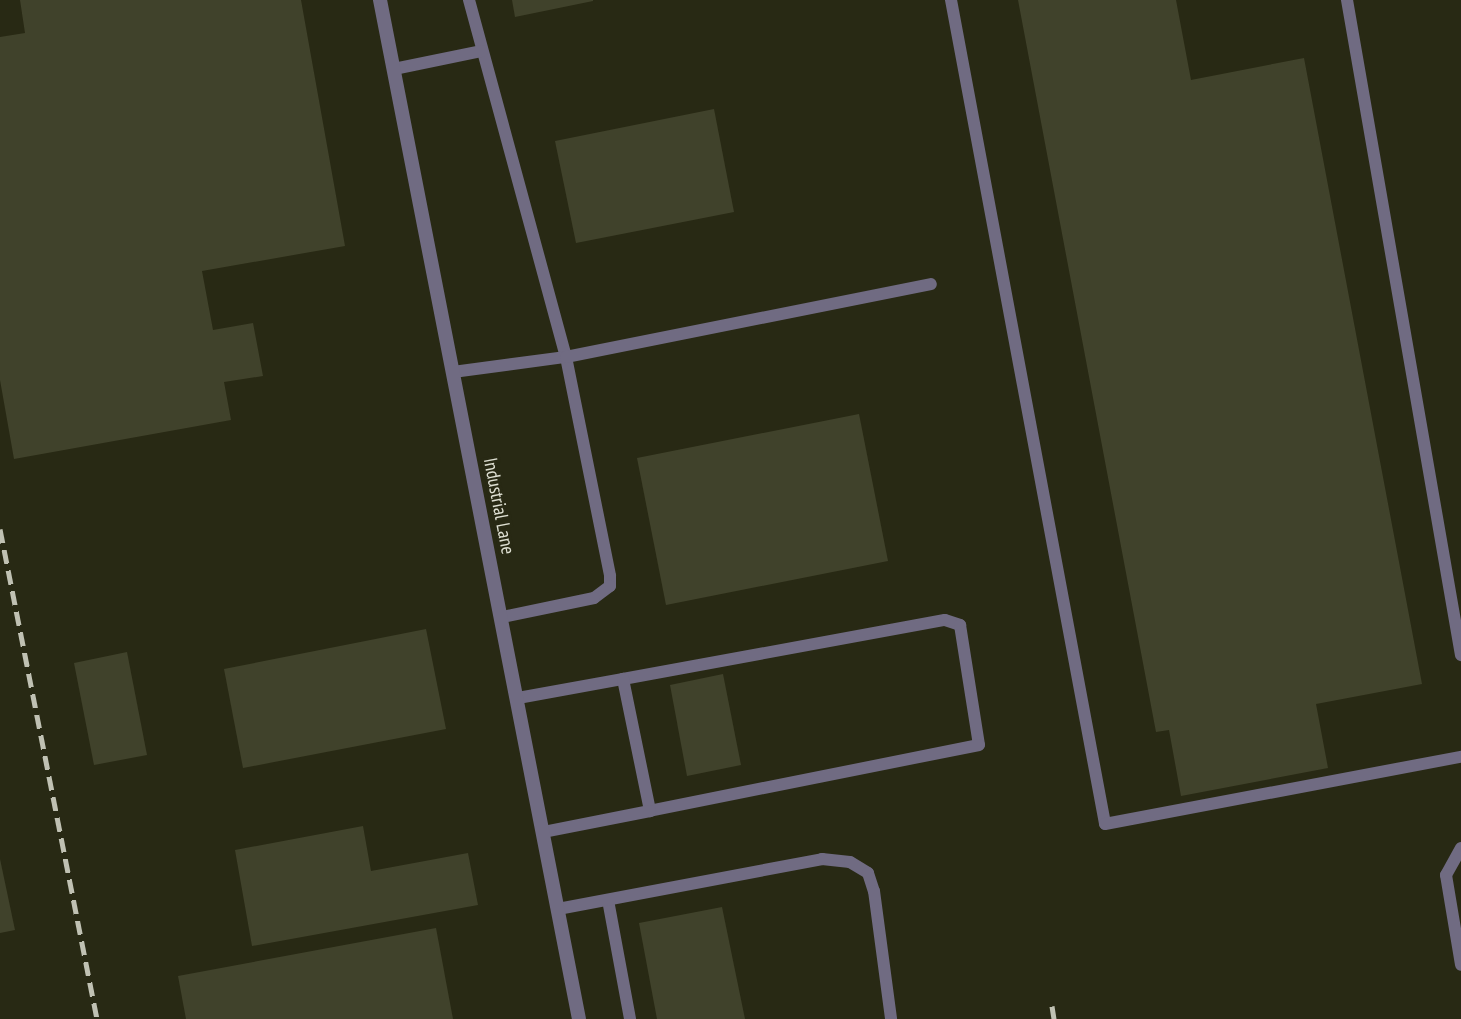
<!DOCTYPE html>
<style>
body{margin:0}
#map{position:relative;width:1461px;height:1019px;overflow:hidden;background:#282914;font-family:"PT Sans Narrow",sans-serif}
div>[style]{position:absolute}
.building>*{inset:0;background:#40422b}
.lane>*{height:12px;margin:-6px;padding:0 6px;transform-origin:6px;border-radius:6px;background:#706b82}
.street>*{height:14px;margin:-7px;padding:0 7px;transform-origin:7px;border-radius:7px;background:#706b82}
.rail>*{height:5px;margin-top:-2.5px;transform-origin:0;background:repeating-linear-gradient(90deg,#c0c1b3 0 14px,transparent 0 21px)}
span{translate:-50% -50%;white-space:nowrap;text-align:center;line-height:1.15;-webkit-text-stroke:6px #282914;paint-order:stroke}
.street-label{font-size:19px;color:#dfe0d3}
</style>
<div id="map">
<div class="building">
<div style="clip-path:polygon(20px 0,301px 0,345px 246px,202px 271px,213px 330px,253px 323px,263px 376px,224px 382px,231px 420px,14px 459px,0 380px,0 37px,25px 33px)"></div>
<div style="clip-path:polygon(512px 0,593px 0,593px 1px,515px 17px)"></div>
<div style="clip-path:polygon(1018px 0,1176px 0,1191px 80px,1304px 58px,1422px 684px,1316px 704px,1328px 768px,1181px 796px,1169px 730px,1156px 732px)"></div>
<div style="clip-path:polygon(714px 109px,734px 212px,576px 243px,555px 141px)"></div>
<div style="clip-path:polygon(859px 414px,888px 561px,666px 605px,637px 458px)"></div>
<div style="clip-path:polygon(426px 629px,446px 729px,243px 768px,224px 669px)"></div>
<div style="clip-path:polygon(127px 652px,147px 755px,94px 765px,74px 663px)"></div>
<div style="clip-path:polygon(723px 674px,741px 765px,687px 776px,670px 685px)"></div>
<div style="clip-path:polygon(363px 826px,371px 871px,468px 853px,478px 905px,252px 946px,235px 850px)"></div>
<div style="clip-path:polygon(0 859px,15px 930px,0 933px)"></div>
<div style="clip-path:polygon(722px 907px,745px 1019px,657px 1019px,639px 923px)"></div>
<div style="clip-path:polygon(436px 928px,453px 1019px,186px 1019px,178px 976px)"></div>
</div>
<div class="lane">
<div style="left:469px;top:0;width:370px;rotate:74.8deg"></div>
<div style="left:566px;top:357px;width:223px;rotate:78.6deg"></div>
<div style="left:610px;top:576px;width:10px;rotate:90deg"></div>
<div style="left:610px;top:586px;width:20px;rotate:143deg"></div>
<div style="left:594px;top:598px;width:94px;rotate:168.3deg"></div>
<div style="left:951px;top:0;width:838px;rotate:79.41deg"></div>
<div style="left:1105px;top:824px;width:362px;rotate:-10.7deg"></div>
<div style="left:1347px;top:0;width:665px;rotate:80.13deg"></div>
<div style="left:394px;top:69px;width:90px;rotate:-11.6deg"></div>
<div style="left:453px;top:372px;width:114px;rotate:-7.6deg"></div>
<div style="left:566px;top:357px;width:372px;rotate:-11.3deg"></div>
<div style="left:623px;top:679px;width:327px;rotate:-10.4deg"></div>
<div style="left:945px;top:620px;width:16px;rotate:18deg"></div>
<div style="left:960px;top:625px;width:121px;rotate:81deg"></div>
<div style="left:979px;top:745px;width:336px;rotate:168.7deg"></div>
<div style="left:518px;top:698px;width:107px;rotate:-10.3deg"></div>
<div style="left:623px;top:679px;width:135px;rotate:78.4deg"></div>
<div style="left:650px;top:811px;width:108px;rotate:168.8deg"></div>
<div style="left:1461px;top:848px;width:31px;rotate:119deg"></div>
<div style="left:1446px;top:875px;width:91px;rotate:80.5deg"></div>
<div style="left:608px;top:900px;width:121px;rotate:79.5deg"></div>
<div style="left:558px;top:909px;width:269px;rotate:-10.7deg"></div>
<div style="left:822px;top:859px;width:28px;rotate:6deg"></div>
<div style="left:850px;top:862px;width:21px;rotate:31deg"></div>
<div style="left:868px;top:873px;width:19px;rotate:72deg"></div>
<div style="left:874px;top:891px;width:129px;rotate:82.4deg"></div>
</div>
<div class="street">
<div style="left:380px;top:0;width:1038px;rotate:78.95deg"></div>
</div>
<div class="rail">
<div style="left:0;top:529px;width:500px;rotate:78.8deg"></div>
<div style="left:1052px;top:1006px;width:13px;rotate:81deg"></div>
</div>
<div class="street-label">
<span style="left:499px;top:506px;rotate:79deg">Industrial Lane</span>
</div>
</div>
